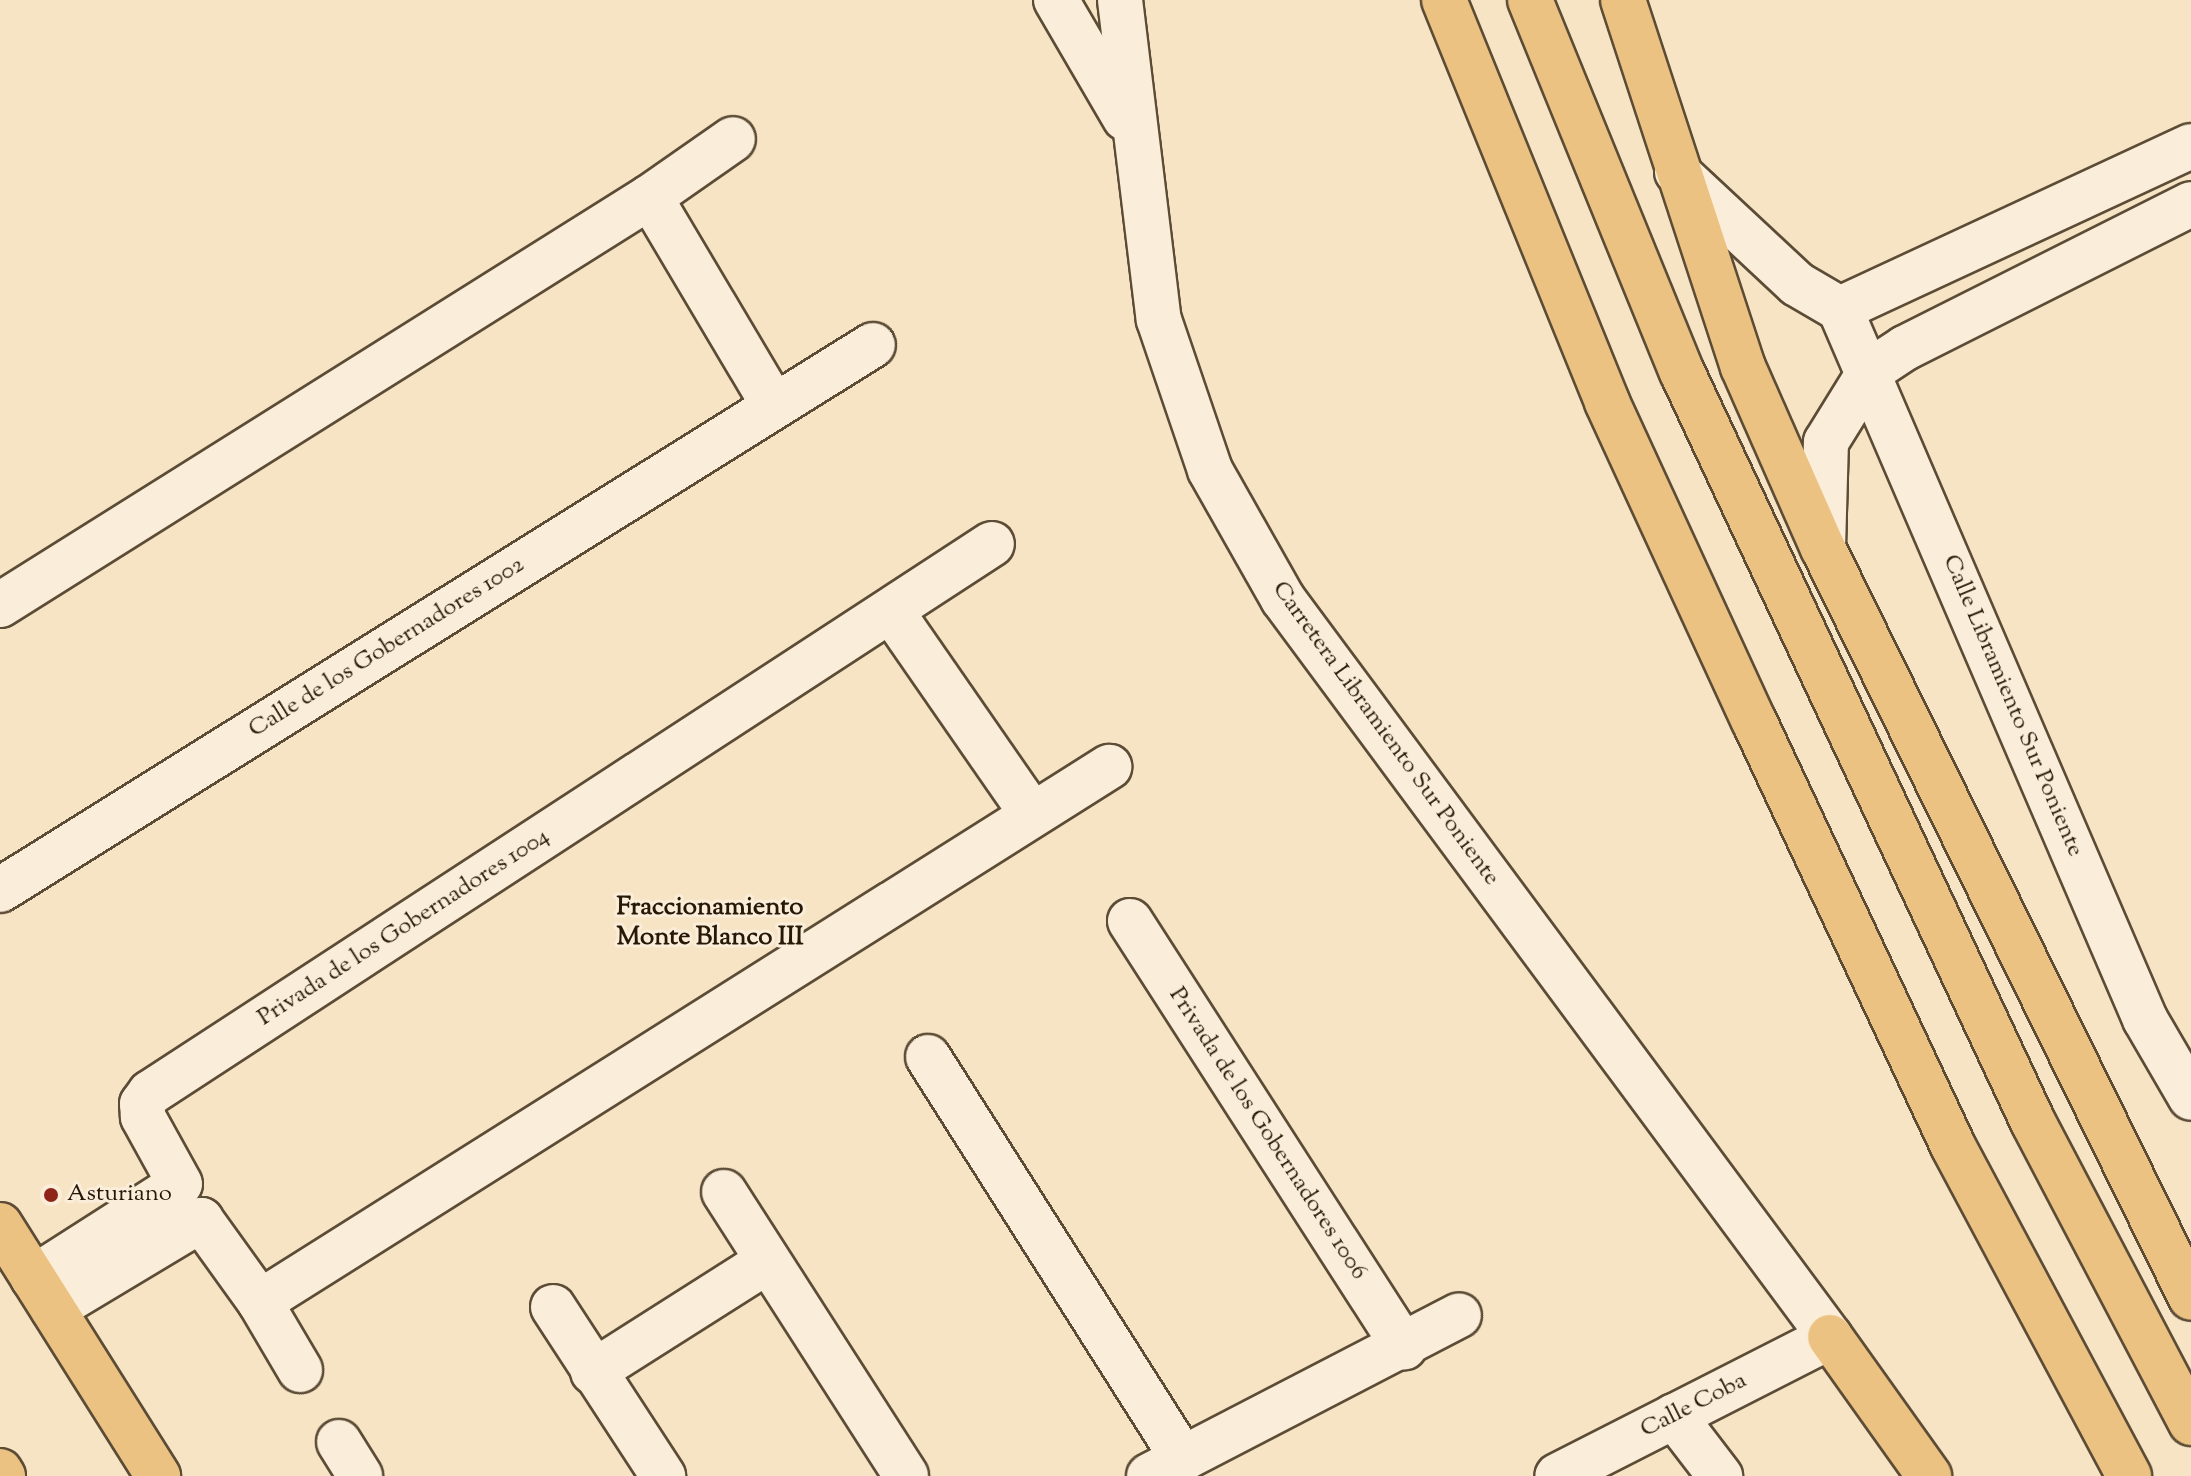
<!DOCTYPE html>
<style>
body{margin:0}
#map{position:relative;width:2191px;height:1476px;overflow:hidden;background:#f7e4c5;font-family:"Sorts Mill Goudy",serif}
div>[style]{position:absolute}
.roads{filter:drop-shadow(2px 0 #5c4c36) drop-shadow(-2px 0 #5c4c36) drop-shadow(0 2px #5c4c36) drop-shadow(0 -2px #5c4c36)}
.minor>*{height:44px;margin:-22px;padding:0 22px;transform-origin:22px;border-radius:22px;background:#faedd9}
.major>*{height:44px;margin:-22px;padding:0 22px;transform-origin:22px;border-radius:22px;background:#ecc282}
.highway>*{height:44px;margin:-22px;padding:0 22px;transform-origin:22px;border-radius:22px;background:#ecc282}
.dots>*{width:22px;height:22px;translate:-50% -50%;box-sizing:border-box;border:4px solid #faedd9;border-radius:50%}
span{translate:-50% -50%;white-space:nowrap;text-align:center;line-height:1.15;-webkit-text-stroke:6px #faedd9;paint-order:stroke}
.street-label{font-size:24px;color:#281906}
.poi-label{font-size:24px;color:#281906}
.left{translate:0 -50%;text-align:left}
.neighbourhood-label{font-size:26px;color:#281906;font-weight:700}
</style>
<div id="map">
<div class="roads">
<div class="minor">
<div style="left:1056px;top:0;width:137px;rotate:59.7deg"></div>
<div style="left:1120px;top:0;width:322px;rotate:83.1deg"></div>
<div style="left:1159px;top:320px;width:158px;rotate:71.2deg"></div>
<div style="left:1210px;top:470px;width:148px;rotate:60.5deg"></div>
<div style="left:1283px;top:599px;width:919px;rotate:53.45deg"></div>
<div style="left:1830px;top:1337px;width:306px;rotate:153deg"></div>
<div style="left:1677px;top:172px;width:164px;rotate:43deg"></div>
<div style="left:1797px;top:284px;width:50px;rotate:30.2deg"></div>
<div style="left:650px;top:197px;width:243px;rotate:59.3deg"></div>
<div style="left:1840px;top:309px;width:773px;rotate:66.75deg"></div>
<div style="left:2145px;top:1019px;width:91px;rotate:59.8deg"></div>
<div style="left:1840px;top:309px;width:387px;rotate:-24.9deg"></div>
<div style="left:1823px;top:548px;width:106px;rotate:-88.4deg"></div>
<div style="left:1826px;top:442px;width:84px;rotate:-58.2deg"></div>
<div style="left:1870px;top:371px;width:42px;rotate:-33.3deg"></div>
<div style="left:1905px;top:348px;width:320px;rotate:-26.7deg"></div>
<div style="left:0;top:605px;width:767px;rotate:-32.12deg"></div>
<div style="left:650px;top:197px;width:101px;rotate:-34.9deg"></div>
<div style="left:892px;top:612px;width:246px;rotate:55.3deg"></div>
<div style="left:0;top:890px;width:1029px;rotate:-31.98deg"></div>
<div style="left:1130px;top:921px;width:507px;rotate:57.25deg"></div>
<div style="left:928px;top:1057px;width:476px;rotate:57.6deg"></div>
<div style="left:724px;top:1192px;width:337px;rotate:57.3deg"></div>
<div style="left:33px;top:1278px;width:174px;rotate:-32.6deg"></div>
<div style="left:180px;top:1184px;width:77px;rotate:-118.9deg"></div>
<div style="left:143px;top:1117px;width:13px;rotate:-94deg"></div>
<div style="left:142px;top:1104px;width:14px;rotate:-54deg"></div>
<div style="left:150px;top:1093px;width:1005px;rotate:-33.11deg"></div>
<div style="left:260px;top:1302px;width:1004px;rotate:-32.22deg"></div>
<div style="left:553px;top:1307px;width:202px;rotate:56.9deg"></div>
<div style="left:53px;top:1309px;width:173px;rotate:-31deg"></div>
<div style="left:201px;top:1220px;width:101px;rotate:54.3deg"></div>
<div style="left:260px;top:1302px;width:79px;rotate:59.5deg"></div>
<div style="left:593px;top:1372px;width:205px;rotate:-32.4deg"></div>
<div style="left:1674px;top:1416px;width:76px;rotate:52.5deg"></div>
<div style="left:339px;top:1442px;width:40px;rotate:58deg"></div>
<div style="left:1149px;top:1476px;width:349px;rotate:-27.4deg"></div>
</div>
<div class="major">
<div style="left:0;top:1225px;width:297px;rotate:57.8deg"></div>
<div style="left:0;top:1471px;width:6px;rotate:59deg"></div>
</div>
<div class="highway">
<div style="left:1444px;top:0;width:434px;rotate:67.9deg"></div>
<div style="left:1607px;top:402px;width:351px;rotate:65.3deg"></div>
<div style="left:1754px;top:721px;width:469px;rotate:64.9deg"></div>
<div style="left:1953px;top:1146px;width:374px;rotate:61.9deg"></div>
<div style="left:1530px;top:0;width:402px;rotate:67.8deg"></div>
<div style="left:1682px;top:372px;width:828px;rotate:64.92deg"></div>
<div style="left:2033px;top:1122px;width:340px;rotate:62.3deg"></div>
<div style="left:1623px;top:0;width:386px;rotate:71.9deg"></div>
<div style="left:1743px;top:367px;width:198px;rotate:66.2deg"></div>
<div style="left:1823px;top:548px;width:835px;rotate:63.86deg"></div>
<div style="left:1830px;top:1337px;width:171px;rotate:54.5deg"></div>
</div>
</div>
<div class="dots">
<div style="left:51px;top:1195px;background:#8f2418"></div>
</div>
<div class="street-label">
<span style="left:387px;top:648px;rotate:-32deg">Calle de los Gobernadores 1002</span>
<span style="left:2012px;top:706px;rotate:67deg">Calle Libramiento Sur Poniente</span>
<span style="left:1385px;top:734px;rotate:54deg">Carretera Libramiento Sur Poniente</span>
<span style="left:404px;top:928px;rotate:-33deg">Privada de los Gobernadores 1004</span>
<span style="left:1267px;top:1134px;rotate:57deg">Privada de los Gobernadores 1006</span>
<span style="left:1694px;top:1406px;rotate:-27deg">Calle Coba</span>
</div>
<div class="poi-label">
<span class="left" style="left:67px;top:1195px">Asturiano</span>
</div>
<div class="neighbourhood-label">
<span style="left:710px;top:923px">Fraccionamiento<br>Monte Blanco III</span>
</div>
</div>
